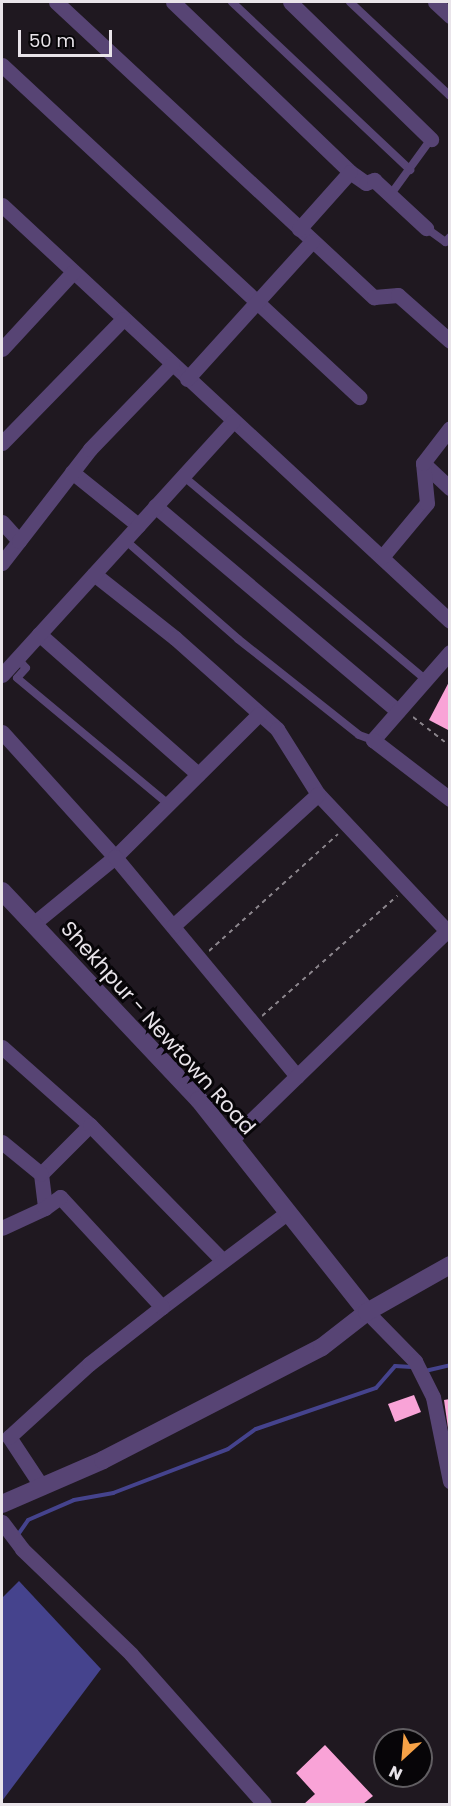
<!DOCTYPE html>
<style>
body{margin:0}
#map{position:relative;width:451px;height:1806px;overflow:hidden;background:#1f1820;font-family:Poppins,sans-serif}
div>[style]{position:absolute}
.water>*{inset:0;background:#45438d}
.stream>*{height:4px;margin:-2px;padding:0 2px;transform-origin:2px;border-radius:2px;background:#45438d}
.building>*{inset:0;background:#f9a3d7}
.path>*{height:2px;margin-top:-1px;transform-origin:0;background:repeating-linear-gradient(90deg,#8b858c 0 4.5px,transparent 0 9px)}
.service>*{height:8px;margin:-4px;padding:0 4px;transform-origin:4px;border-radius:4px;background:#574474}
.minor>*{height:15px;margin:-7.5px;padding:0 7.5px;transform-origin:7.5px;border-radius:7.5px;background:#574474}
.tertiary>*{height:18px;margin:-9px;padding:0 9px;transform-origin:9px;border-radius:9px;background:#574474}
span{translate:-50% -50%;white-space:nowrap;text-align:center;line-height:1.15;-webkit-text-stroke:6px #070508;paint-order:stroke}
.street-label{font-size:21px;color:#e9e4ea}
.frame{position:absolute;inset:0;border:3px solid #e9e4ea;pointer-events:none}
.north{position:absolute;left:373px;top:1728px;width:60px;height:60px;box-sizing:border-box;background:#070508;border:2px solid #615e62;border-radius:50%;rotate:206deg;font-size:16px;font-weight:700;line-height:24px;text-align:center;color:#e9e4ea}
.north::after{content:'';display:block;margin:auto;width:21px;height:27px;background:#f6a247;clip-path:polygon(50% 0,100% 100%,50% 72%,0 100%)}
.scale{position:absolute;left:18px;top:30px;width:94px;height:27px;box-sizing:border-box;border:3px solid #e9e4ea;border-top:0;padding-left:8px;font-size:18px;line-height:21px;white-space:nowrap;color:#e9e4ea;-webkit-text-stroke:4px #070508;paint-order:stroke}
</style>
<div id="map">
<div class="water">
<div style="clip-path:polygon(19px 1581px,101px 1669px,2px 1801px,2px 1598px)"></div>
</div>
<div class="stream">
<div style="left:425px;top:1371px;width:26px;rotate:-13deg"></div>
<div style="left:17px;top:1536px;width:19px;rotate:-55deg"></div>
<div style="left:28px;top:1520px;width:50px;rotate:-23.5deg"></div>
<div style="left:74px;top:1500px;width:40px;rotate:-10deg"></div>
<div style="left:113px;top:1493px;width:123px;rotate:-20.9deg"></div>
<div style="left:228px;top:1449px;width:34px;rotate:-36deg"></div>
<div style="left:256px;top:1429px;width:127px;rotate:-18.9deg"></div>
<div style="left:376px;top:1388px;width:29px;rotate:-49deg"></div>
<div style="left:395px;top:1366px;width:17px;rotate:3deg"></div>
</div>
<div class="building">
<div style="clip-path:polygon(450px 680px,450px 731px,429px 720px)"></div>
<div style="clip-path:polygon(414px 1395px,421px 1412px,395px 1422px,388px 1404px)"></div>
<div style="clip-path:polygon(450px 1399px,450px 1427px,448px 1428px,444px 1400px)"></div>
<div style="clip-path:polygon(325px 1745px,373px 1796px,363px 1804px,304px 1804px,315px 1794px,296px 1773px)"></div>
</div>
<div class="path">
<div style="left:413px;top:717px;width:47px;rotate:38.1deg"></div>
<div style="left:209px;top:951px;width:174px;rotate:-42.2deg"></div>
<div style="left:262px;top:1016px;width:181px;rotate:-41.6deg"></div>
</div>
<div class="service">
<div style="left:232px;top:2px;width:245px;rotate:43.3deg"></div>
<div style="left:350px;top:2px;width:137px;rotate:43.2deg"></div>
<div style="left:391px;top:194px;width:68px;rotate:-54deg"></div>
<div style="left:426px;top:228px;width:24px;rotate:36deg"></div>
<div style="left:445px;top:242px;width:7px;rotate:-45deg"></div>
<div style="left:183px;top:476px;width:317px;rotate:40deg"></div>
<div style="left:125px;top:540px;width:150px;rotate:41.2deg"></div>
<div style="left:238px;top:639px;width:154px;rotate:38.4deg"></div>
<div style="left:359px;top:735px;width:15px;rotate:20deg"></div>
<div style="left:17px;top:658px;width:13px;rotate:48deg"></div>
<div style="left:26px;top:668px;width:13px;rotate:132deg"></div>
<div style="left:17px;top:678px;width:197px;rotate:39.8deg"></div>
</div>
<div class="minor">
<div style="left:56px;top:2px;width:434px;rotate:42.9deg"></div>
<div style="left:374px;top:297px;width:24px;rotate:-5deg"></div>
<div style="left:398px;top:295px;width:69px;rotate:41.5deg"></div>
<div style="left:173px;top:2px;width:245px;rotate:43.8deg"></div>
<div style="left:350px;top:172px;width:19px;rotate:35deg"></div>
<div style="left:366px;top:183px;width:9px;rotate:-21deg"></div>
<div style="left:374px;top:180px;width:71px;rotate:42.7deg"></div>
<div style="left:290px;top:2px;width:197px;rotate:44.2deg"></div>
<div style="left:435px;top:2px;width:21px;rotate:43deg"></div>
<div style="left:2px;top:65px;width:488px;rotate:42.9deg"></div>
<div style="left:2px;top:205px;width:611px;rotate:42.88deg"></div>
<div style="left:299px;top:229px;width:76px;rotate:-48.2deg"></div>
<div style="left:2px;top:349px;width:105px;rotate:-47.3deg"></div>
<div style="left:187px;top:379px;width:186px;rotate:-47.8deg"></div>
<div style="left:2px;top:443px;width:173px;rotate:-45.7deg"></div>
<div style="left:423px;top:463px;width:37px;rotate:43deg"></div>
<div style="left:72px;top:472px;width:85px;rotate:38.8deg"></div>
<div style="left:155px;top:506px;width:318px;rotate:40.2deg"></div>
<div style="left:2px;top:522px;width:25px;rotate:48deg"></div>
<div style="left:19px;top:541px;width:28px;rotate:128deg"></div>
<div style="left:19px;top:541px;width:116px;rotate:-52.3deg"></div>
<div style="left:90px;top:449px;width:118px;rotate:-46deg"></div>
<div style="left:382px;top:557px;width:70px;rotate:-50.2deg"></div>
<div style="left:427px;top:503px;width:40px;rotate:-95.7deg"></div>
<div style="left:423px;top:463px;width:44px;rotate:-52.4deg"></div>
<div style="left:94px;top:574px;width:103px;rotate:38.3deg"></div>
<div style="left:175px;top:638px;width:137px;rotate:41.7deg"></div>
<div style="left:277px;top:729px;width:77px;rotate:57.8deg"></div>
<div style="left:318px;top:794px;width:188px;rotate:46.7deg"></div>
<div style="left:39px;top:634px;width:212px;rotate:41.4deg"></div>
<div style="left:450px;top:652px;width:117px;rotate:131.2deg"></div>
<div style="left:373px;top:740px;width:97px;rotate:37.5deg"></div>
<div style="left:2px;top:675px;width:343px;rotate:-47.7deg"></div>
<div style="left:2px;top:732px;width:169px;rotate:47.9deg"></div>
<div style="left:115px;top:857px;width:203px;rotate:-44.8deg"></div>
<div style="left:33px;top:924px;width:106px;rotate:-39.3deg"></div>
<div style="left:115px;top:857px;width:285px;rotate:50.3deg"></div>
<div style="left:173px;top:926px;width:196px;rotate:-42.3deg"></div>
<div style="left:2px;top:1047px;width:118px;rotate:41.6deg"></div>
<div style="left:90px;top:1125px;width:69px;rotate:135deg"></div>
<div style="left:41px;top:1174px;width:34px;rotate:83deg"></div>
<div style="left:45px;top:1208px;width:47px;rotate:155.1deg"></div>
<div style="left:90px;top:1125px;width:190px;rotate:45.6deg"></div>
<div style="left:231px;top:1140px;width:305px;rotate:-44.1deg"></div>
<div style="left:2px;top:1142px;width:50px;rotate:39.4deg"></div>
<div style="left:162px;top:1307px;width:158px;rotate:-37deg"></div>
<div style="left:367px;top:1312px;width:69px;rotate:45.6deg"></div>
<div style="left:415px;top:1361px;width:40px;rotate:63.4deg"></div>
<div style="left:433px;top:1397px;width:86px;rotate:78.6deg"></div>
<div style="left:42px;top:1487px;width:60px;rotate:-123.4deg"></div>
<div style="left:9px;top:1437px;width:108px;rotate:-42.4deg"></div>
<div style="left:89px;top:1364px;width:93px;rotate:-38deg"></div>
<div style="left:162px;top:1307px;width:150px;rotate:-132.8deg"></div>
<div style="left:60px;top:1197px;width:19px;rotate:144deg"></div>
<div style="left:2px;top:1522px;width:34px;rotate:53deg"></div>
<div style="left:22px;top:1549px;width:151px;rotate:43.9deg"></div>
<div style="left:131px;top:1654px;width:200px;rotate:48.4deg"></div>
</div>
<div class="tertiary">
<div style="left:2px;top:891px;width:287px;rotate:46.7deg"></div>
<div style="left:199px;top:1100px;width:270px;rotate:51.6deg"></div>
<div style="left:2px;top:1504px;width:110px;rotate:-23.5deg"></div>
<div style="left:103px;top:1460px;width:246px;rotate:-27.3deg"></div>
<div style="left:322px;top:1347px;width:57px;rotate:-37.9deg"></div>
<div style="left:367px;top:1312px;width:95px;rotate:-29.5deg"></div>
</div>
<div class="street-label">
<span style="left:158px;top:1028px;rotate:48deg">Shekhpur - Newtown Road</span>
</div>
<div class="frame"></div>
<div class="north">N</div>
<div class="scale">50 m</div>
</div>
